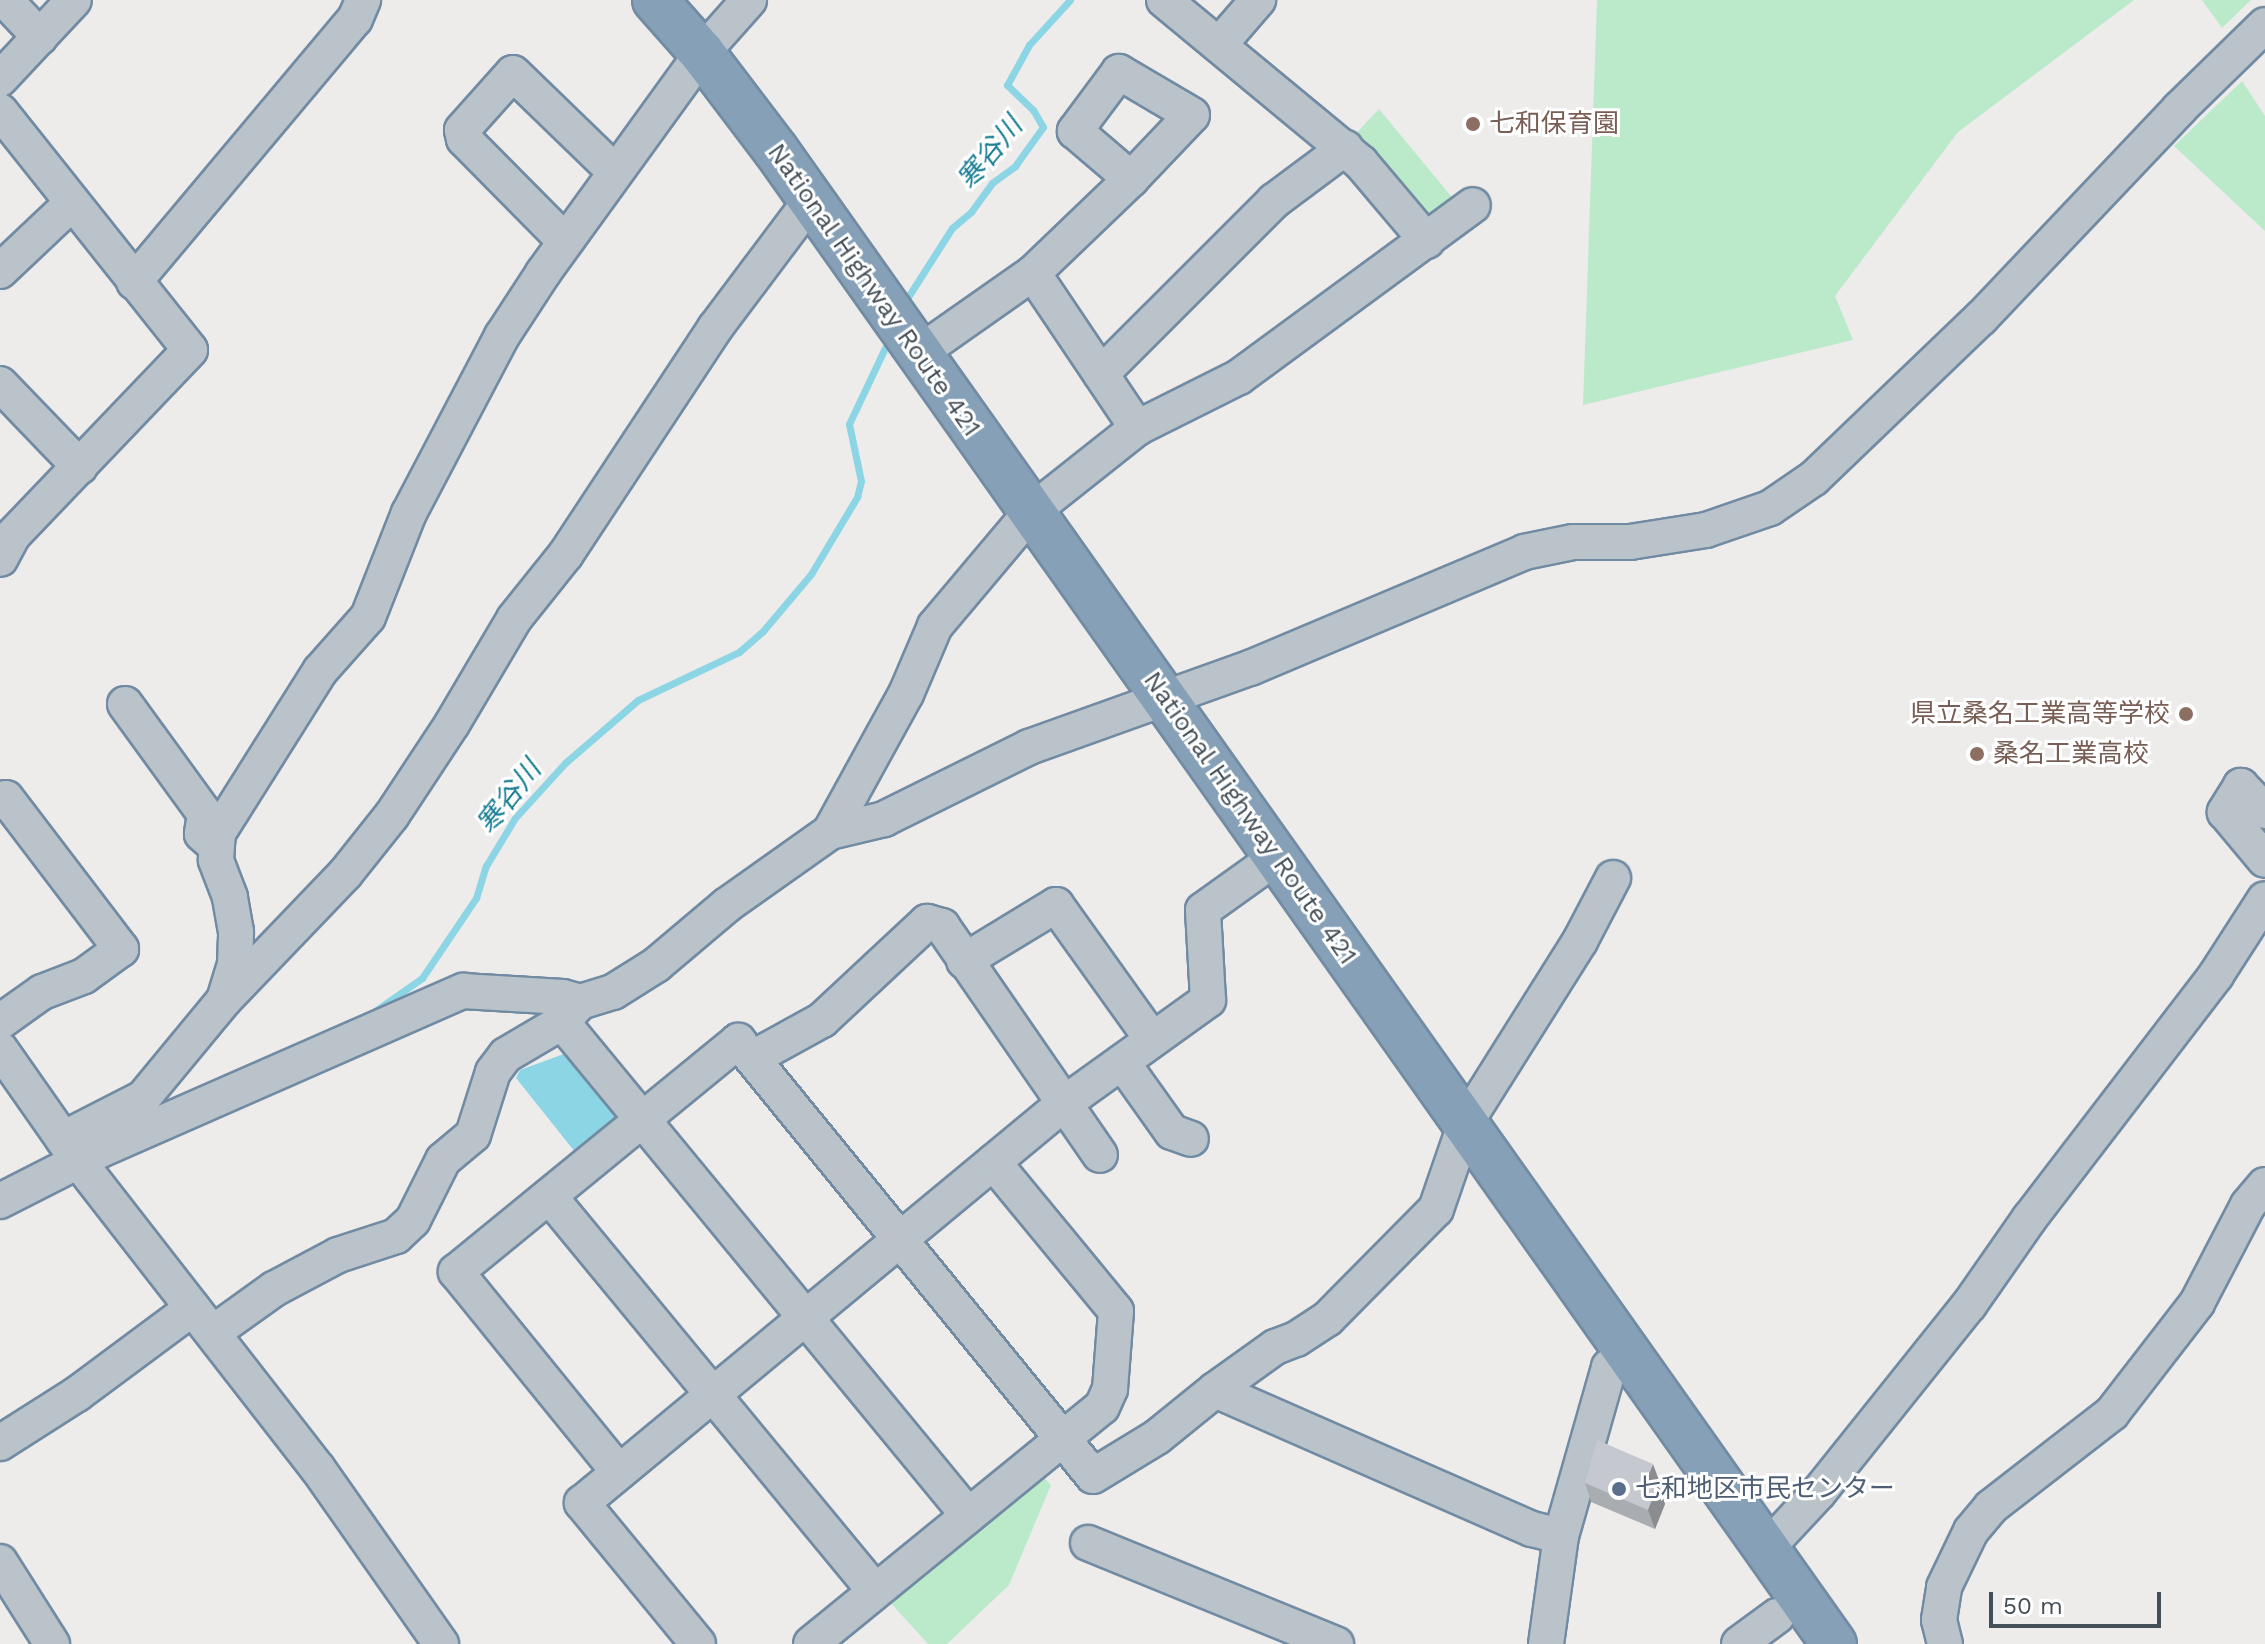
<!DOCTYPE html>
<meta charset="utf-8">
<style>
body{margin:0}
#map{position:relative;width:2265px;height:1644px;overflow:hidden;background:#eeebeb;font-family:"Work Sans","Noto Sans JP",sans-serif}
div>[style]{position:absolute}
.green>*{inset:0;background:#bbeacb}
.water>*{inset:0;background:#8bd5e4}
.stream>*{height:7px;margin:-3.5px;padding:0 3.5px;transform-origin:3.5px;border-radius:3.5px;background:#8bd5e4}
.roads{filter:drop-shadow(2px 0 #718ba3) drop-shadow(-2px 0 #718ba3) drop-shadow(0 2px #718ba3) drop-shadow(0 -2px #718ba3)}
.minor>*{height:34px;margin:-17px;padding:0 17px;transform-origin:17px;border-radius:17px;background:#bac3ca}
.highway>*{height:44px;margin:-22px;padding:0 22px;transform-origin:22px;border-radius:22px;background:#86a0b7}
.wall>*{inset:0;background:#a9acb1}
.shaded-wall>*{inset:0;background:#8a8c90}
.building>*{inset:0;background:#c5c8ce}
.dots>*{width:22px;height:22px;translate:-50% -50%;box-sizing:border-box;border:4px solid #fff;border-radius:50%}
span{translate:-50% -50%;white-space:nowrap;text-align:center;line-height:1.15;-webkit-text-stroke:6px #fff;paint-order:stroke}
.education-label{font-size:26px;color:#785e54}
.left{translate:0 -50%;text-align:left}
.right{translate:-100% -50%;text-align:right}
.street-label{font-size:26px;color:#454f57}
.service-label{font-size:26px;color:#4e5e75}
.water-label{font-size:28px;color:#167d92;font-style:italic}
.scale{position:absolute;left:1989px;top:1592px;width:172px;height:36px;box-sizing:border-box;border:4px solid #454f57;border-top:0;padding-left:10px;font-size:24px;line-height:28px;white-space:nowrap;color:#454f57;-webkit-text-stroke:6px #fff;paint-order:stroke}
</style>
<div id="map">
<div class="green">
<div style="clip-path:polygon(1597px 0,2134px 0,1958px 132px,1835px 296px,1853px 340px,1583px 405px)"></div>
<div style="clip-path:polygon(2202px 0,2251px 0,2222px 28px)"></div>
<div style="clip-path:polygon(2242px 81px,2265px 116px,2265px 231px,2174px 146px)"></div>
<div style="clip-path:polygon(1379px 109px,1460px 207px,1428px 234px,1346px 144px)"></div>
<div style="clip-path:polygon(1039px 1472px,1051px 1485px,1009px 1585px,947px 1644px,928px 1644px,888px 1600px)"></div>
</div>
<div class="water">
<div style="clip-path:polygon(572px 1051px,625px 1113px,579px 1157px,516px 1078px,520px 1070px)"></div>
</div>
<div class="stream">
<div style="left:908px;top:297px;width:82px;rotate:-57.5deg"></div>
<div style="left:952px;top:228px;width:25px;rotate:-40deg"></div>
<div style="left:971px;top:212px;width:36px;rotate:-54deg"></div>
<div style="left:992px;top:183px;width:29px;rotate:-36deg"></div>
<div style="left:1015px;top:166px;width:48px;rotate:-54.3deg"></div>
<div style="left:1043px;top:127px;width:20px;rotate:-120deg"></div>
<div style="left:1033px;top:110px;width:36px;rotate:-136deg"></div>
<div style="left:1007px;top:85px;width:46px;rotate:-61.2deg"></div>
<div style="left:1029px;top:45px;width:61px;rotate:-47.7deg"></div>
<div style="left:369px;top:1015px;width:65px;rotate:-34.9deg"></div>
<div style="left:422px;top:978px;width:97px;rotate:-56deg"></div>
<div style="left:476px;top:898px;width:34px;rotate:-73deg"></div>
<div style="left:486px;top:866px;width:56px;rotate:-58.9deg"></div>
<div style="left:515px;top:818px;width:74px;rotate:-47.7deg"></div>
<div style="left:565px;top:763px;width:96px;rotate:-40.8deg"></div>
<div style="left:638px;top:700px;width:112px;rotate:-25.4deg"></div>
<div style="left:739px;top:652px;width:32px;rotate:-41deg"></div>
<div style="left:763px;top:631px;width:75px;rotate:-49.9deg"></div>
<div style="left:811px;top:574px;width:90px;rotate:-59.1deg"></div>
<div style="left:857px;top:497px;width:16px;rotate:-76deg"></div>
<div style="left:861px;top:481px;width:58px;rotate:-101.9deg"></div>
<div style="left:849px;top:424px;width:84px;rotate:-64.7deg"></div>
</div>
<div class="roads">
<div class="minor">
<div style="left:5px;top:0;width:51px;rotate:46.6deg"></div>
<div style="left:1164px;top:0;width:256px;rotate:39.6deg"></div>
<div style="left:1361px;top:163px;width:102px;rotate:49.8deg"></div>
<div style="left:1219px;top:45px;width:60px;rotate:-49.1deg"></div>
<div style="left:0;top:79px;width:108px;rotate:-46.9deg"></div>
<div style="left:0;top:111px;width:305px;rotate:51.5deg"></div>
<div style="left:190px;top:350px;width:256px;rotate:133.7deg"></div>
<div style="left:13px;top:535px;width:27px;rotate:118deg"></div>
<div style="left:568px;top:238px;width:13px;rotate:-153deg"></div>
<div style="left:556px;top:232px;width:131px;rotate:-134.7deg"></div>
<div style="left:464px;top:139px;width:9px;rotate:-103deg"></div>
<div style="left:462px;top:130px;width:76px;rotate:-48.2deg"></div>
<div style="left:513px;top:73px;width:142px;rotate:44.1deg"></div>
<div style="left:0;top:271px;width:99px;rotate:-43.4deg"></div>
<div style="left:1033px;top:273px;width:187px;rotate:56.1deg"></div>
<div style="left:134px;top:282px;width:344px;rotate:-50deg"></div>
<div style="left:355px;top:19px;width:21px;rotate:-67deg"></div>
<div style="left:919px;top:353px;width:139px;rotate:-35.1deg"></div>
<div style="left:1033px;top:273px;width:136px;rotate:-43.8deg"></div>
<div style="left:1131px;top:179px;width:88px;rotate:-46.4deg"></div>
<div style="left:1192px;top:115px;width:85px;rotate:-149.5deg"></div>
<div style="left:1119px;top:72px;width:74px;rotate:126.7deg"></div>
<div style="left:1075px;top:131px;width:74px;rotate:40.6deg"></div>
<div style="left:1101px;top:374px;width:245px;rotate:-45deg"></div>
<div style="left:1274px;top:201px;width:89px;rotate:-36.7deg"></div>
<div style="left:0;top:384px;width:115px;rotate:46.1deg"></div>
<div style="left:125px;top:704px;width:136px;rotate:54deg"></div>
<div style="left:205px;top:814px;width:20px;rotate:99deg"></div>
<div style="left:202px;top:834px;width:18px;rotate:41deg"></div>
<div style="left:0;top:802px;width:7px;rotate:-34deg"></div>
<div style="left:6px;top:798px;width:190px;rotate:52.7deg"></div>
<div style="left:121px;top:949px;width:46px;rotate:143.9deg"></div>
<div style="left:84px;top:976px;width:45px;rotate:159.1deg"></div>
<div style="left:42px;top:992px;width:52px;rotate:144.5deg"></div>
<div style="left:2265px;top:811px;width:35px;rotate:-134deg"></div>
<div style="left:2241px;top:786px;width:31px;rotate:122deg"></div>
<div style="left:2225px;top:812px;width:62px;rotate:50.2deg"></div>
<div style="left:830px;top:832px;width:158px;rotate:-61.2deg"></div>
<div style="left:906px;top:694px;width:74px;rotate:-66.9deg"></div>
<div style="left:935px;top:626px;width:149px;rotate:-49.9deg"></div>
<div style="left:1031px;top:512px;width:135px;rotate:-38.4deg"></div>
<div style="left:1137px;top:428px;width:114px;rotate:-26.6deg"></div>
<div style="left:1239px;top:377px;width:290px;rotate:-36.3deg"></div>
<div style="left:1613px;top:878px;width:71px;rotate:117.6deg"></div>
<div style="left:1580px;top:941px;width:214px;rotate:122.2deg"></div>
<div style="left:1466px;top:1122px;width:92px;rotate:109deg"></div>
<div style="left:1436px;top:1209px;width:155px;rotate:134.7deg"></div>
<div style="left:1327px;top:1319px;width:37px;rotate:147deg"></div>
<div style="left:1296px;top:1339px;width:22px;rotate:159deg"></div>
<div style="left:1275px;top:1347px;width:74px;rotate:144.4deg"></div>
<div style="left:1215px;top:1390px;width:346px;rotate:23.7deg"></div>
<div style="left:1532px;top:1529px;width:30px;rotate:14deg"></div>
<div style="left:1561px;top:1536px;width:176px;rotate:-74.1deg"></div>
<div style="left:1609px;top:1367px;width:25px;rotate:-27deg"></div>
<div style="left:964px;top:961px;width:108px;rotate:-31.3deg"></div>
<div style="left:1056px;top:905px;width:165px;rotate:54.4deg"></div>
<div style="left:227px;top:997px;width:170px;rotate:-46.2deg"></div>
<div style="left:345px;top:874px;width:75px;rotate:-51.5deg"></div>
<div style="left:392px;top:815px;width:109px;rotate:-56.6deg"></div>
<div style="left:452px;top:724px;width:122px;rotate:-59.4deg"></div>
<div style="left:514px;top:619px;width:83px;rotate:-51.3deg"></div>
<div style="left:566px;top:554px;width:271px;rotate:-56.6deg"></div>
<div style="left:715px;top:328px;width:160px;rotate:-53.1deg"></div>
<div style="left:562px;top:1022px;width:639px;rotate:50.53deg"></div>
<div style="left:0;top:1049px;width:138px;rotate:55deg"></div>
<div style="left:79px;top:1162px;width:389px;rotate:52.1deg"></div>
<div style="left:318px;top:1469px;width:214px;rotate:54.9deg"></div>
<div style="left:753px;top:1058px;width:79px;rotate:-28.8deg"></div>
<div style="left:822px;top:1020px;width:144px;rotate:-43deg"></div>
<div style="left:927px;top:922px;width:16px;rotate:15deg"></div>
<div style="left:942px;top:926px;width:278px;rotate:55.4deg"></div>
<div style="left:1122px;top:1062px;width:86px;rotate:54.5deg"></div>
<div style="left:1172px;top:1132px;width:20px;rotate:20deg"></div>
<div style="left:63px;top:1139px;width:90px;rotate:-27.1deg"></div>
<div style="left:143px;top:1098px;width:127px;rotate:-50.4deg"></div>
<div style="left:224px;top:1000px;width:38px;rotate:-73deg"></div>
<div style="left:235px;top:964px;width:32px;rotate:-88deg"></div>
<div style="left:236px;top:932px;width:36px;rotate:-100deg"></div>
<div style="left:230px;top:897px;width:40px;rotate:-111deg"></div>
<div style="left:216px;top:860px;width:27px;rotate:-86deg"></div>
<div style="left:218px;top:833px;width:191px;rotate:-57.8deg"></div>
<div style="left:320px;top:671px;width:72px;rotate:-48.4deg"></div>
<div style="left:368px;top:617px;width:112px;rotate:-68.5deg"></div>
<div style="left:409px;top:513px;width:200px;rotate:-62.3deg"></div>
<div style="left:502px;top:336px;width:75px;rotate:-56.9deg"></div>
<div style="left:543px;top:273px;width:271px;rotate:-54.1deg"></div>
<div style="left:702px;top:53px;width:71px;rotate:-48.4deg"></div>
<div style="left:549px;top:1196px;width:512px;rotate:50.47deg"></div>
<div style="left:0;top:1201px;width:110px;rotate:-27deg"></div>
<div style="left:98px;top:1151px;width:399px;rotate:-23.7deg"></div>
<div style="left:463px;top:991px;width:100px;rotate:3.4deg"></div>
<div style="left:563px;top:997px;width:18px;rotate:16deg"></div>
<div style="left:214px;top:1332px;width:74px;rotate:-35.6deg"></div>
<div style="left:274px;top:1289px;width:72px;rotate:-28deg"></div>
<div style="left:338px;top:1255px;width:61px;rotate:-18.1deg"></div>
<div style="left:396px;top:1236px;width:23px;rotate:-43deg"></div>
<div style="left:413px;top:1220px;width:67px;rotate:-63.4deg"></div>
<div style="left:443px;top:1160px;width:39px;rotate:-40deg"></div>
<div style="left:473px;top:1135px;width:66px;rotate:-72.4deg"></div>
<div style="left:493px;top:1072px;width:21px;rotate:-53deg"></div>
<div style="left:506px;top:1055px;width:65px;rotate:-30.5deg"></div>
<div style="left:562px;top:1022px;width:27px;rotate:-48deg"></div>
<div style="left:580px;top:1002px;width:34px;rotate:-17deg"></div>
<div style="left:613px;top:992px;width:51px;rotate:-32.1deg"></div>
<div style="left:656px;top:965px;width:93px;rotate:-40.2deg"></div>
<div style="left:727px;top:905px;width:126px;rotate:-35.3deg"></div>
<div style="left:830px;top:832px;width:56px;rotate:-13.5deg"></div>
<div style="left:884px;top:819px;width:162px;rotate:-26.4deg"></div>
<div style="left:1029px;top:747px;width:235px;rotate:-19.7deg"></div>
<div style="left:1250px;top:668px;width:298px;rotate:-22.9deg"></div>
<div style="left:1524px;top:552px;width:50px;rotate:-11.5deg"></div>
<div style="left:1573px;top:542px;width:57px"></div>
<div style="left:1630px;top:542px;width:77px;rotate:-9deg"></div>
<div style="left:1706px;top:530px;width:68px;rotate:-19deg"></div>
<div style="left:1770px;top:508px;width:53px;rotate:-34.3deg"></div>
<div style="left:1814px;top:478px;width:231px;rotate:-43.8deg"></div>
<div style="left:1981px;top:318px;width:288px;rotate:-46.5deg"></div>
<div style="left:2179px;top:109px;width:120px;rotate:-44.3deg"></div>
<div style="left:0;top:1443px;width:91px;rotate:-32.5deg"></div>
<div style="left:77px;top:1394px;width:144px;rotate:-36.6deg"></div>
<div style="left:618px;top:1471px;width:257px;rotate:-129.1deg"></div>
<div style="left:456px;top:1272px;width:365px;rotate:-39.3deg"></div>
<div style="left:738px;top:1041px;width:561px;rotate:50.78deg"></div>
<div style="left:1093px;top:1476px;width:75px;rotate:-31.4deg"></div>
<div style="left:1157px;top:1437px;width:75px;rotate:-39deg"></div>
<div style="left:1088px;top:1543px;width:268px;rotate:22.2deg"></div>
<div style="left:1767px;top:1548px;width:76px;rotate:-47.1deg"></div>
<div style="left:1819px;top:1492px;width:240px;rotate:-51.3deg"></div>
<div style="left:1969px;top:1305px;width:105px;rotate:-55.1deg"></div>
<div style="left:2029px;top:1219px;width:307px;rotate:-52.5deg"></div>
<div style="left:2216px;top:975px;width:90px;rotate:-57.2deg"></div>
<div style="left:0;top:1562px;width:97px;rotate:57.6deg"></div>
<div style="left:698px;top:1644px;width:183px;rotate:-129.4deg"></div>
<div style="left:582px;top:1503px;width:624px;rotate:-39.66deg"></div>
<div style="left:1062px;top:1105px;width:180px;rotate:-35.7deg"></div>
<div style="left:1208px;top:1000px;width:90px;rotate:-93.2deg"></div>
<div style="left:1203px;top:910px;width:91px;rotate:-35.6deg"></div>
<div style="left:811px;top:1644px;width:375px;rotate:-39.2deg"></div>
<div style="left:1102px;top:1407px;width:20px;rotate:-66deg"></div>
<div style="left:1110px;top:1389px;width:78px;rotate:-85.6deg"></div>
<div style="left:1116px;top:1311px;width:193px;rotate:-129.5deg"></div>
<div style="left:1546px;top:1644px;width:109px;rotate:-82.1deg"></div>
<div style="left:1739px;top:1644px;width:47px;rotate:-36.4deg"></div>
<div style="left:1945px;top:1644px;width:25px;rotate:-104deg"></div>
<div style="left:1939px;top:1620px;width:33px;rotate:-81deg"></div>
<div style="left:1944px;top:1587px;width:62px;rotate:-64.3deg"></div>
<div style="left:1971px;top:1531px;width:31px;rotate:-50deg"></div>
<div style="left:1991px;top:1507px;width:153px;rotate:-37.8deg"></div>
<div style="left:2112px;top:1413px;width:139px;rotate:-52.3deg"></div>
<div style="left:2197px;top:1303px;width:110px;rotate:-62.5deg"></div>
<div style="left:2248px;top:1205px;width:26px;rotate:-50deg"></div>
</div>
<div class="highway">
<div style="left:655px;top:0;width:71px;rotate:48.4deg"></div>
<div style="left:702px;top:53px;width:121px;rotate:52.8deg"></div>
<div style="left:775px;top:149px;width:1832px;rotate:54.69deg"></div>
</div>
</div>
<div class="wall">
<div style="clip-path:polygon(1585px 1483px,1660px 1483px,1659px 1486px,1665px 1504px,1655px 1529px,1591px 1502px)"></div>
</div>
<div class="shaded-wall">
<div style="clip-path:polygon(1653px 1464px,1660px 1483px,1659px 1486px,1665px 1504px,1655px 1529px,1648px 1510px,1646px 1480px)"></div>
</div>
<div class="building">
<div style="clip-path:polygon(1597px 1440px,1653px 1464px,1646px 1480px,1658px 1485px,1648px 1510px,1585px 1483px)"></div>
</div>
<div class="dots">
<div style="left:1473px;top:124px;background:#8d6e63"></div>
<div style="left:2186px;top:714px;background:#8d6e63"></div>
<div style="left:1977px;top:754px;background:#8d6e63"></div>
<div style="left:1619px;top:1489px;background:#5c6f8a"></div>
</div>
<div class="education-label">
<span class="left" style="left:1489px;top:124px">七和保育園</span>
<span class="right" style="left:2170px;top:714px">県立桑名工業高等学校</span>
<span class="left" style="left:1993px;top:754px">桑名工業高校</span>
</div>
<div class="street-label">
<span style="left:874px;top:290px;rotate:55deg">National Highway Route 421</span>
<span style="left:1250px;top:818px;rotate:55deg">National Highway Route 421</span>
</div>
<div class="service-label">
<span class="left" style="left:1635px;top:1489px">七和地区市民センター</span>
</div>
<div class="water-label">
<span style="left:990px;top:153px;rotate:-51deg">寒谷川</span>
<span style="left:509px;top:797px;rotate:-52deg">寒谷川</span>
</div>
<div class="scale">50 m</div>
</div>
